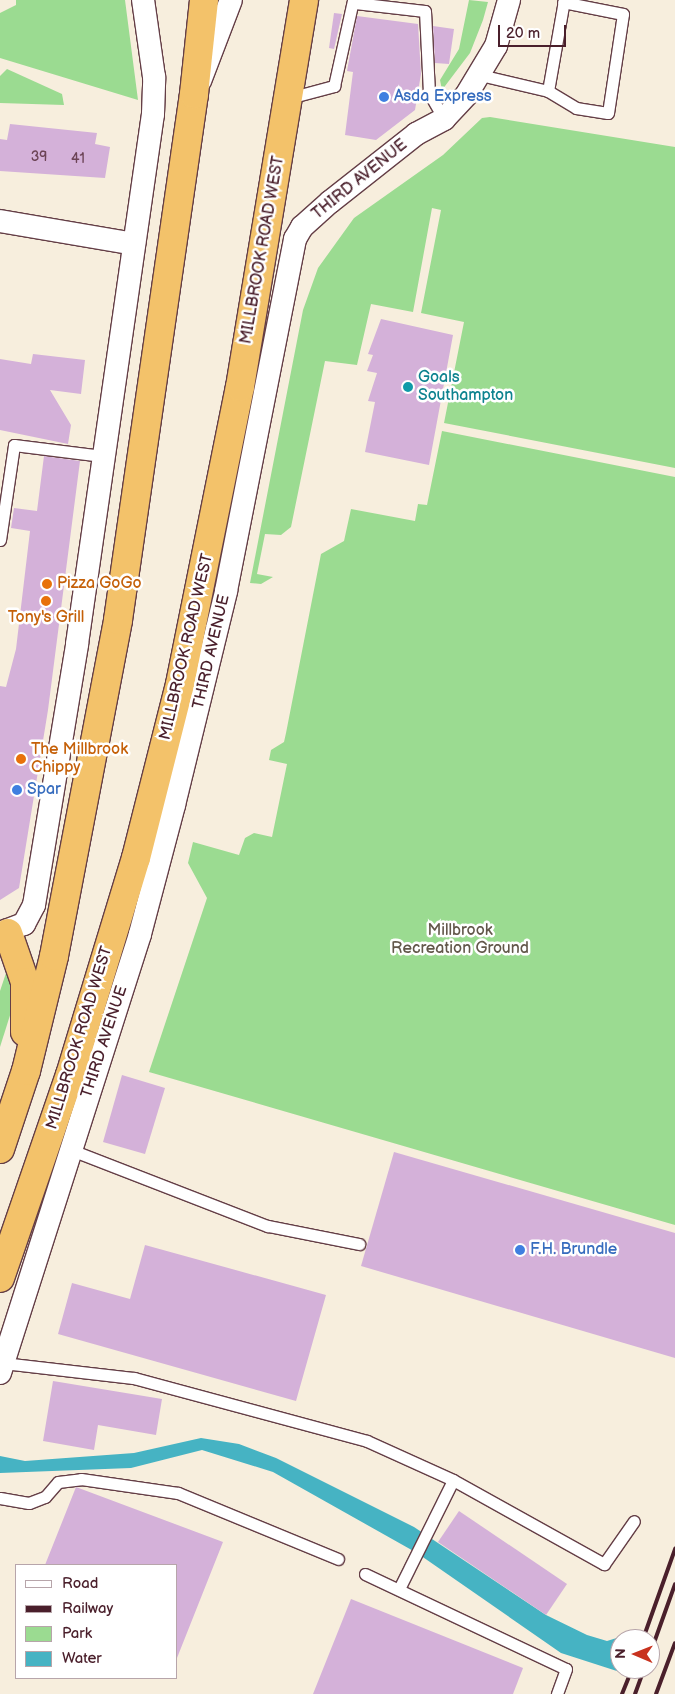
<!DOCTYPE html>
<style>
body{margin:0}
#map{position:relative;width:675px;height:1694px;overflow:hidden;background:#f7eedd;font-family:"Balsamiq Sans",sans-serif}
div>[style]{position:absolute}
.green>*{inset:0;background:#9bdb91}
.water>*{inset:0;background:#46b3c3}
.building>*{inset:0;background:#d4b1d9}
.roads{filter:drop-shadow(1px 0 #643e46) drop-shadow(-1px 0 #643e46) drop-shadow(0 1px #643e46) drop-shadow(0 -1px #643e46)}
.service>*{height:11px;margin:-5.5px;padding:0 5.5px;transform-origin:5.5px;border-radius:5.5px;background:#fff}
.minor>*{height:22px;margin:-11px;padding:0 11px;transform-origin:11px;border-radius:11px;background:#fff}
.trunk>*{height:28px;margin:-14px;padding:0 14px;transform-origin:14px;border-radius:14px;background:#f3c26a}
.rail>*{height:4px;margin:-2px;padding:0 2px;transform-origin:2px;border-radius:2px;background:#4a1f2b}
.dots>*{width:14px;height:14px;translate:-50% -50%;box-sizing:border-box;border:2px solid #fff;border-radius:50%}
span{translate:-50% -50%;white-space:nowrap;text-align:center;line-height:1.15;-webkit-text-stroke:5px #fff;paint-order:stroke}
.number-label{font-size:14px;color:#6c4456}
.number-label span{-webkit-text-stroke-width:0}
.shop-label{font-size:16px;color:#366cbe}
.left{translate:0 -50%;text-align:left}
.street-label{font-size:16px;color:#4a1f2b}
.culture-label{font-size:16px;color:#0d838f}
.food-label{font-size:16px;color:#c56008}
.park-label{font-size:16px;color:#62574a}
.legend{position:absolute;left:15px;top:1564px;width:162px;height:115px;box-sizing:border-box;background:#fff;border:1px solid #b7a5aa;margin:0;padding:6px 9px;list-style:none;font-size:15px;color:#4a1f2b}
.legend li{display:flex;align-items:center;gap:10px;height:25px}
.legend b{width:25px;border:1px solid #b7a5aa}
.north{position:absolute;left:610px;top:1629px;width:50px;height:50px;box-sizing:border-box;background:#fff;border:1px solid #b7a5aa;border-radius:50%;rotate:271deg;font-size:14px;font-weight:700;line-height:20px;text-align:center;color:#4a1f2b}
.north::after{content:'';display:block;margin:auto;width:18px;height:22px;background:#c8321e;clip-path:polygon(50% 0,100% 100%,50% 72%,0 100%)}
.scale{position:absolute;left:498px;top:25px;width:68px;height:22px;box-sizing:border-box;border:2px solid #4a1f2b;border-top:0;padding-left:6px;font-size:15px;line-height:18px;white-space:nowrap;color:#4a1f2b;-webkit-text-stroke:4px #fff;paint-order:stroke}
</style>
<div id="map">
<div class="green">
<div style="clip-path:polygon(16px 0,125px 0,138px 100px,0 58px,0 13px,16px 5px)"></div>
<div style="clip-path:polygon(469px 0,488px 2px,483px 20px,470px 53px,442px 90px,440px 80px,459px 49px)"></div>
<div style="clip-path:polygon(7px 69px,62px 94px,64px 105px,0 103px,0 76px)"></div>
<div style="clip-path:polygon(490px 117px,675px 147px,675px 468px,444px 423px,464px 322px,421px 313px,441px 210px,432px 208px,413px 312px,371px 304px,357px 365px,325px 361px,291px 527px,281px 535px,265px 534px,257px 574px,273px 577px,261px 584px,250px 583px,303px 310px,318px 268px,354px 218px,443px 155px,482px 118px)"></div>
<div style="clip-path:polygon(442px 431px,675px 477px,675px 1225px,149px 1072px,207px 898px,188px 863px,193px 842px,239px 855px,245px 838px,254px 833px,272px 837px,287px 764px,269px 760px,271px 750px,284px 742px,286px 733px,321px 554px,344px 541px,351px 509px,415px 521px,418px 504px,427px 505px)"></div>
<div style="clip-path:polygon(9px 964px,18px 990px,0 1047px,0 991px)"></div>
</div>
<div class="water">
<div style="clip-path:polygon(201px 1438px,239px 1444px,276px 1458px,414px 1527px,546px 1615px,587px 1635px,607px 1641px,623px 1636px,631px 1638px,620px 1639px,623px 1673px,561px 1653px,417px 1553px,273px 1472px,202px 1450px,131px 1468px,0 1473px,0 1456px,25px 1461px,134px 1453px)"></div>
</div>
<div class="building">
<div style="clip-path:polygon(334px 13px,342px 14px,334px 49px,329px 48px)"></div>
<div style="clip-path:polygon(357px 16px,418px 24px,421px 74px,415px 110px,376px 140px,345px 135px,353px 72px,347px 71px)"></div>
<div style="clip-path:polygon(433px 26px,454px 29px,449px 64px,435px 63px)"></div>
<div style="clip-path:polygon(10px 124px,97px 133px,95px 144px,110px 147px,105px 178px,0 171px,0 139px,7px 140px)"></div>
<div style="clip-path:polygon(381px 319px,453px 335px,429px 465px,365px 452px,375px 402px,368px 401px,377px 373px,367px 371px,373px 355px,368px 354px)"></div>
<div style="clip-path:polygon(33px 354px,85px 360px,81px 394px,50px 390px,71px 425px,68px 444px,0 430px,0 359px,31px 364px)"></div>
<div style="clip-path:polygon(44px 456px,80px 461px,48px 710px,19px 888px,0 900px,0 686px,6px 687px,16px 649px,30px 531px,11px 528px,14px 508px,37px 511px)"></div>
<div style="clip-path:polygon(122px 1075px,165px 1088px,145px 1154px,103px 1142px)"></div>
<div style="clip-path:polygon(394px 1152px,675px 1233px,675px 1358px,361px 1266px)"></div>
<div style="clip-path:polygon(145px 1245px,326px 1295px,296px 1401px,58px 1334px,72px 1283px,130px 1299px)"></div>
<div style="clip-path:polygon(53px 1381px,162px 1399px,156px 1435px,98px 1425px,94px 1450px,43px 1441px)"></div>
<div style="clip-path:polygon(76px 1487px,223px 1542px,177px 1658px,176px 1565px,45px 1565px)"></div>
<div style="clip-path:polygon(459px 1511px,567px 1584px,546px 1615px,438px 1542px)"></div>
<div style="clip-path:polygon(351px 1599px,523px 1668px,513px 1694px,313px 1694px)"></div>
</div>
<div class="roads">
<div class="service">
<div style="left:355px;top:3px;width:70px;rotate:6.5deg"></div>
<div style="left:425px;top:11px;width:82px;rotate:87.2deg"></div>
<div style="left:429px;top:93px;width:30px;rotate:60deg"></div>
<div style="left:480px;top:75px;width:70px;rotate:13.2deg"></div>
<div style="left:548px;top:91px;width:92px;rotate:-80deg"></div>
<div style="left:548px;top:91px;width:33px;rotate:31deg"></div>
<div style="left:576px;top:108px;width:32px;rotate:9deg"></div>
<div style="left:608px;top:113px;width:100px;rotate:-81.4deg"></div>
<div style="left:623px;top:14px;width:61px;rotate:-168.7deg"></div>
<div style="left:289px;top:98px;width:47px;rotate:-14.9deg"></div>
<div style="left:334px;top:86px;width:88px;rotate:-77.5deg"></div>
<div style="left:0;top:540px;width:96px;rotate:-81.6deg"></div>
<div style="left:14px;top:445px;width:89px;rotate:7.1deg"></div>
<div style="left:69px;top:1149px;width:213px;rotate:21.2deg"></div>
<div style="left:268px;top:1226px;width:93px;rotate:11.2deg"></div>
<div style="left:4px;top:1363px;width:131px;rotate:6.6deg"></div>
<div style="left:134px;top:1378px;width:241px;rotate:15.1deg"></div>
<div style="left:367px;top:1441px;width:94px;rotate:24.4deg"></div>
<div style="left:453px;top:1480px;width:173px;rotate:29.1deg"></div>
<div style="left:604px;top:1564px;width:52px;rotate:-55.1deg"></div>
<div style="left:0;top:1498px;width:29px;rotate:10deg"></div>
<div style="left:29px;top:1503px;width:17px;rotate:-21deg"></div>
<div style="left:45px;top:1497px;width:20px;rotate:-49deg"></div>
<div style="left:58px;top:1482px;width:23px;rotate:-7deg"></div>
<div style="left:81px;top:1479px;width:98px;rotate:8.2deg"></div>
<div style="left:178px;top:1493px;width:173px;rotate:22.4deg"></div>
<div style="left:365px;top:1574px;width:222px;rotate:25.3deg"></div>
<div style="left:566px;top:1669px;width:27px;rotate:110deg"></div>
<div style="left:400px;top:1587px;width:119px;rotate:-63.6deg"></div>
</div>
<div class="minor">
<div style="left:200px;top:81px;width:87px;rotate:-69.1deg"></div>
<div style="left:0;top:221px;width:136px;rotate:9.7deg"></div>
<div style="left:0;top:933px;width:26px;rotate:-21deg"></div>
<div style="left:24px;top:924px;width:21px;rotate:-62deg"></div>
<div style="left:34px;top:905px;width:265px;rotate:-80.6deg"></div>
<div style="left:77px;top:644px;width:535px;rotate:-81.84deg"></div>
<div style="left:153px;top:114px;width:37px;rotate:-88deg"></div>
<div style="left:154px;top:77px;width:78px;rotate:-98.1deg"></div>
<div style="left:0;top:1373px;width:461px;rotate:-72.3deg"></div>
<div style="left:140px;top:934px;width:133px;rotate:-75.2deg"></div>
<div style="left:174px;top:805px;width:220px;rotate:-76.3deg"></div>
<div style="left:226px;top:591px;width:359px;rotate:-78.9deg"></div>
<div style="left:295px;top:239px;width:14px;rotate:-60deg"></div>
<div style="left:302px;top:227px;width:38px;rotate:-42deg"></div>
<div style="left:330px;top:202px;width:110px;rotate:-38.3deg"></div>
<div style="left:416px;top:134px;width:32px;rotate:-28deg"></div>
<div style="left:444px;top:119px;width:34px;rotate:-47deg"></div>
<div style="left:467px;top:94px;width:56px;rotate:-58.9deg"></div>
<div style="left:496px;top:46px;width:48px;rotate:-74.2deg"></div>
</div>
<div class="trunk">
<div style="left:8px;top:933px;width:52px;rotate:70.9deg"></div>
<div style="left:25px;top:982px;width:50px;rotate:90deg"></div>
<div style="left:0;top:1149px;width:82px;rotate:-71.6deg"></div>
<div style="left:26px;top:1071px;width:118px;rotate:-76.3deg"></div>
<div style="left:54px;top:956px;width:342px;rotate:-79.2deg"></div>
<div style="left:118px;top:620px;width:531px;rotate:-81.78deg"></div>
<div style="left:194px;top:94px;width:95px;rotate:-83.9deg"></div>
<div style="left:0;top:1278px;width:215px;rotate:-71deg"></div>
<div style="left:70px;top:1075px;width:227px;rotate:-73.1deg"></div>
<div style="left:136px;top:858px;width:179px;rotate:-75.8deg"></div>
<div style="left:180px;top:684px;width:303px;rotate:-78.6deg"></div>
<div style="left:240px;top:387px;width:392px;rotate:-80.6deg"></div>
</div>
</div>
<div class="rail">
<div style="left:643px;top:1639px;width:96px;rotate:-70.4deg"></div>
<div style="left:650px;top:1654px;width:74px;rotate:-70.3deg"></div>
<div style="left:622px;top:1694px;width:27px;rotate:-68deg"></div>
<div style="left:635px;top:1694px;width:27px;rotate:-70deg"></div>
<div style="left:656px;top:1694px;width:54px;rotate:-69.6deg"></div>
</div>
<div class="dots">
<div style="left:384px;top:97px;background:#3f7fe0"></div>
<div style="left:408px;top:387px;background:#0f9aa8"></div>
<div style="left:47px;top:584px;background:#e8710a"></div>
<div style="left:46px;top:601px;background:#e8710a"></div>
<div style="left:21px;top:759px;background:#e8710a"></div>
<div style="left:17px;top:790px;background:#3f7fe0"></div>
<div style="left:520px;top:1250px;background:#3f7fe0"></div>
</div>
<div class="number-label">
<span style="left:39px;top:157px">39</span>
<span style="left:78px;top:159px">41</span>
</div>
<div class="shop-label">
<span class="left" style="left:394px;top:97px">Asda Express</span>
<span class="left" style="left:27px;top:790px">Spar</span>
<span class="left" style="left:530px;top:1250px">F.H. Brundle</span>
</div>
<div class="street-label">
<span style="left:360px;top:180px;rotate:-39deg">THIRD AVENUE</span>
<span style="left:263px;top:250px;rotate:-80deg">MILLBROOK ROAD WEST</span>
<span style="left:187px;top:647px;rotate:-77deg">MILLBROOK ROAD WEST</span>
<span style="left:212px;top:652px;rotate:-77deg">THIRD AVENUE</span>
<span style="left:80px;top:1038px;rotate:-73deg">MILLBROOK ROAD WEST</span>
<span style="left:105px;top:1042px;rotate:-72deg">THIRD AVENUE</span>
</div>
<div class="culture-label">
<span class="left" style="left:418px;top:387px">Goals<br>Southampton</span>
</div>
<div class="food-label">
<span class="left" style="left:57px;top:584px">Pizza GoGo</span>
<span style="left:46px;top:618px">Tony's Grill</span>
<span class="left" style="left:31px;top:759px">The Millbrook<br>Chippy</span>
</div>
<div class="park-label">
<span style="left:460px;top:940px">Millbrook<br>Recreation Ground</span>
</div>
<ul class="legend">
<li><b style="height:6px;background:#fff"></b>Road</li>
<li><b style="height:6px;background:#4a1f2b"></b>Railway</li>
<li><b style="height:14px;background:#9bdb91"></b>Park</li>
<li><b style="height:14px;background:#46b3c3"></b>Water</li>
</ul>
<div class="north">N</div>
<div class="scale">20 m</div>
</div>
